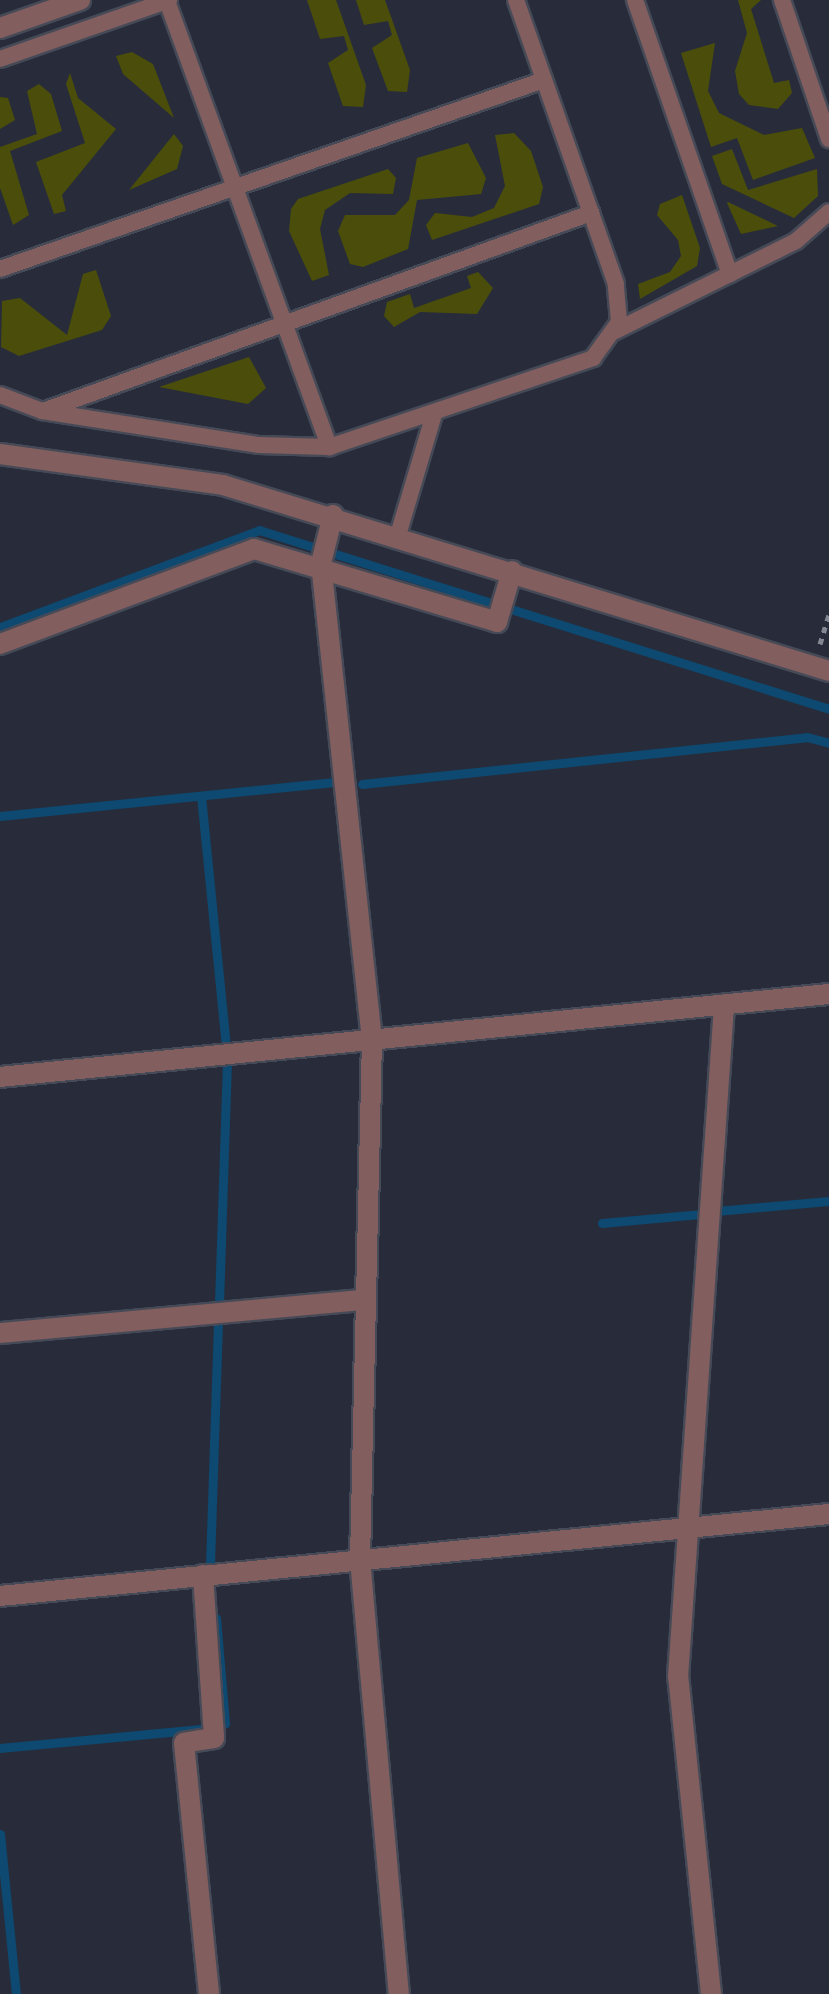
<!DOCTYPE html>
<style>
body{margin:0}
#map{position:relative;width:829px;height:1994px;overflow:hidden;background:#282c3a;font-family:Figtree,sans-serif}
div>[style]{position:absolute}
.green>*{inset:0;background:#4a4e0a}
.stream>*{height:9px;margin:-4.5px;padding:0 4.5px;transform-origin:4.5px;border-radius:4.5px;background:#0d4970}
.path>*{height:5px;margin-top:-2.5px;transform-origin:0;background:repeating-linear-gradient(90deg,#838792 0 6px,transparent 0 12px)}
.roads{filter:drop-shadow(2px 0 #464a57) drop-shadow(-2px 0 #464a57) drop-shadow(0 2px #464a57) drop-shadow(0 -2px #464a57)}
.service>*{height:16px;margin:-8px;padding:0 8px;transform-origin:8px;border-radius:8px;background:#835e5e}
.minor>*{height:20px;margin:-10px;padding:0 10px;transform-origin:10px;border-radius:10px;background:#835e5e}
.tertiary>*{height:20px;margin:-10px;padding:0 10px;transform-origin:10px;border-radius:10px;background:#835e5e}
span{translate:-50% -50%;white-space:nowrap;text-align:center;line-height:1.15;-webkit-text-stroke:8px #1e2230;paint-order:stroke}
</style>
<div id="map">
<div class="green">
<div style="clip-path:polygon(307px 0,336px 0,366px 85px,363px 107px,343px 106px,328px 63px,348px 50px,344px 36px,320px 39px)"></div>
<div style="clip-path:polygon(356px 0,385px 0,410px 70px,407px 92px,388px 91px,372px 48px,392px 35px,388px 21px,364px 25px)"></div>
<div style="clip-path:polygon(738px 0,761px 0,751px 9px,774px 83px,789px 80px,792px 93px,778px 109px,749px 105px,739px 94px,735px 71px,747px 33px)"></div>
<div style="clip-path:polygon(715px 43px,708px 91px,719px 113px,764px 135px,802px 128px,815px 158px,753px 180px,737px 138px,711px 147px,681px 53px)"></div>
<div style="clip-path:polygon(132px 52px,153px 64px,174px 118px,123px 74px,116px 56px)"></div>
<div style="clip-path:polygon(70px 73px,78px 98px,116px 129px,62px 195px,66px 211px,54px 214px,36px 162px,85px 143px,66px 84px)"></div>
<div style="clip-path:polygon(39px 84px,51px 94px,62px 131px,10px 151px,29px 215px,13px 225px,0 188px,0 147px,37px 134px,27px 91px)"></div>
<div style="clip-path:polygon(0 97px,8px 98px,15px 120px,0 129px)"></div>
<div style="clip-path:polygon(514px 133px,531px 151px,543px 187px,539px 204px,432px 240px,426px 225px,435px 213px,472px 217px,494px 208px,505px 186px,495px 135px)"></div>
<div style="clip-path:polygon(174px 134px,183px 146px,177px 169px,129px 190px)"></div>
<div style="clip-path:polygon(468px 143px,486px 178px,481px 194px,417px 200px,408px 249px,363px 267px,350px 264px,338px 231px,345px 215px,395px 215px,409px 200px,417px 158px)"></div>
<div style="clip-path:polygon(732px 149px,748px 190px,817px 169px,818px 196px,794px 218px,722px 184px,712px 156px)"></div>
<div style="clip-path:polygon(388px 169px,396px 178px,393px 194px,350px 193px,325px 210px,320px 229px,329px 275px,312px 281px,289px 231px,291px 209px,298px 199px)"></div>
<div style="clip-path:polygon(682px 195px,700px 248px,697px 266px,640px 299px,638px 284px,670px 272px,681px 256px,678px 240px,657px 215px,660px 204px)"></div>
<div style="clip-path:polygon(727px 203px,728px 202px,778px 226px,741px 234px)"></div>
<div style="clip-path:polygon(96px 270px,111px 316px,102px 330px,19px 356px,1px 347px,2px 301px,20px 298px,67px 335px,83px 274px)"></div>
<div style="clip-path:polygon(478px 272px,493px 288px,477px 314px,420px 312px,394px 327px,384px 316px,387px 302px,410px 294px,414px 308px,471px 288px,467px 276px)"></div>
<div style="clip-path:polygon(249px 357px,266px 388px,248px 404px,159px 387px)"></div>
</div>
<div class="stream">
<div style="left:0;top:627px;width:277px;rotate:-20.5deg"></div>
<div style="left:259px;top:530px;width:597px;rotate:17.43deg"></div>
<div style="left:362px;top:784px;width:447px;rotate:-6deg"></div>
<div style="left:807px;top:737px;width:23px;rotate:15deg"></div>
<div style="left:201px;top:796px;width:251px;rotate:84.3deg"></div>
<div style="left:0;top:816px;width:339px;rotate:-5.8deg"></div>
<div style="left:716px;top:1211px;width:113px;rotate:-5.1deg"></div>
<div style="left:602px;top:1223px;width:98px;rotate:-5.2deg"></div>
<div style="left:219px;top:1303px;width:237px;rotate:-88.1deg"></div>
<div style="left:210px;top:1564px;width:241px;rotate:-88.1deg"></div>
<div style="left:216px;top:1618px;width:106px;rotate:85.1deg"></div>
<div style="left:0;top:1748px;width:202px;rotate:-5.4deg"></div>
<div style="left:0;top:1834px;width:161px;rotate:84.3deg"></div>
</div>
<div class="path">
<div style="left:820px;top:644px;width:31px;rotate:-73deg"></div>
</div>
<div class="roads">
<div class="service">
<div style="left:635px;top:0;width:290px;rotate:70.9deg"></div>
<div style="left:782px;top:0;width:147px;rotate:71.3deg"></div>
<div style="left:167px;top:1px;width:475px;rotate:70deg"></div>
<div style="left:0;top:59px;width:179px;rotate:-19.2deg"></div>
<div style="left:0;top:269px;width:576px;rotate:-19.16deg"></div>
<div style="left:615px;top:331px;width:202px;rotate:-26.4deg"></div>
<div style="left:796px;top:241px;width:44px;rotate:-41.3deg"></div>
<div style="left:0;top:395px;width:45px;rotate:20.9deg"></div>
<div style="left:42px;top:411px;width:220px;rotate:8.9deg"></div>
<div style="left:259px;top:445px;width:70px;rotate:1.6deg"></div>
<div style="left:329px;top:447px;width:279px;rotate:-18.6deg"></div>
<div style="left:593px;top:358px;width:44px;rotate:-54.2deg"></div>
<div style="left:619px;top:322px;width:38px;rotate:-95deg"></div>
<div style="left:616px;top:284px;width:301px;rotate:-109.4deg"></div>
<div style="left:43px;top:411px;width:583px;rotate:-19.87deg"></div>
<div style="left:398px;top:535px;width:126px;rotate:-73.4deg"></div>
</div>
<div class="minor">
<div style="left:0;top:28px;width:85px;rotate:-19.3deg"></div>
<div style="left:333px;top:515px;width:49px;rotate:104deg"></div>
<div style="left:321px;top:563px;width:479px;rotate:83.9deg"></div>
<div style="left:372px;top:1039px;width:520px;rotate:91.32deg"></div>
<div style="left:360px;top:1559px;width:437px;rotate:84.9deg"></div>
<div style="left:0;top:644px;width:271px;rotate:-20.5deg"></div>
<div style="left:254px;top:549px;width:254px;rotate:16.7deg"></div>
<div style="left:497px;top:622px;width:53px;rotate:-73.6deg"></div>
<div style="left:0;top:1077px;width:833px;rotate:-5.72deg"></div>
<div style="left:0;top:1333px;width:367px;rotate:-5.2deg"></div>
<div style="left:203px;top:1575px;width:163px;rotate:86.1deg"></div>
<div style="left:214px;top:1738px;width:30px;rotate:171deg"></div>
<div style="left:184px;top:1743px;width:252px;rotate:84.3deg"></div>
<div style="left:0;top:1596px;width:833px;rotate:-5.65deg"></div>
<div style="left:711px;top:1994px;width:319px;rotate:-95.9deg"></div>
<div style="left:678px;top:1677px;width:674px;rotate:-86.08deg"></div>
</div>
<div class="tertiary">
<div style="left:0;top:454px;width:225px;rotate:7.9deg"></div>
<div style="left:223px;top:485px;width:634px;rotate:17.06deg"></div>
</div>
</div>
</div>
